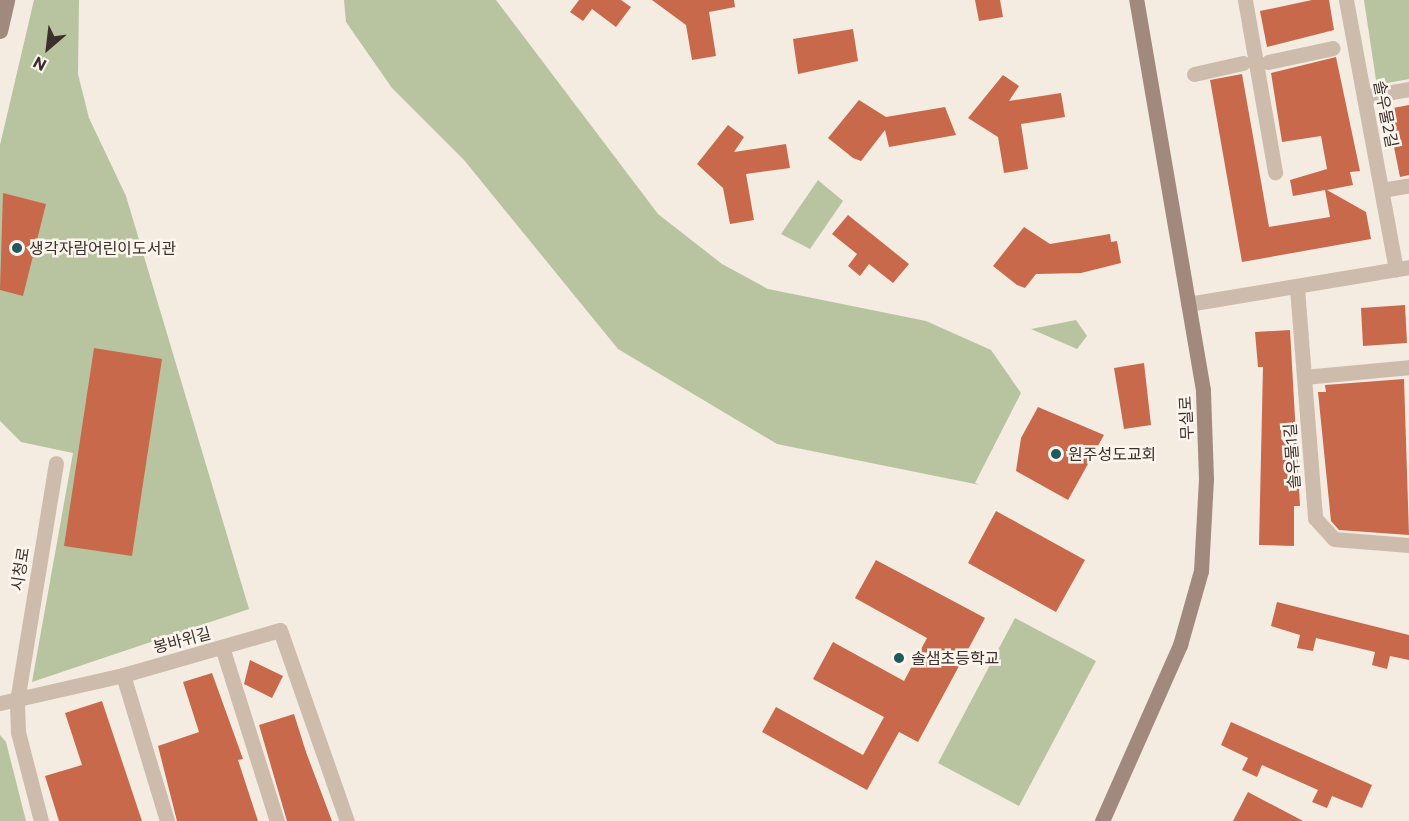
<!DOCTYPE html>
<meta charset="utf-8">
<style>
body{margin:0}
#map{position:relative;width:1409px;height:821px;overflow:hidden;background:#f4ebe1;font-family:Commissioner,"Noto Sans KR",sans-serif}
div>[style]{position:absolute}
.green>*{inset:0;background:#b8c4a0}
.building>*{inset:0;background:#c8694b}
.street>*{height:15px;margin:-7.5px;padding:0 7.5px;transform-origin:7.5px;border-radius:7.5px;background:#cdbbac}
.secondary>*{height:15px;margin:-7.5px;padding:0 7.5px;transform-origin:7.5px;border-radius:7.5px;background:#a18a7d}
.dots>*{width:16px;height:16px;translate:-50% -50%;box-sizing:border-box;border:3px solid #fbf5ee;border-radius:50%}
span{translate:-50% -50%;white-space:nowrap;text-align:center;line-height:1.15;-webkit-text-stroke:5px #fbf5ee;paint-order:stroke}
.street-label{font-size:16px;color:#3b302b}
.poi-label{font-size:16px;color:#3b302b}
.left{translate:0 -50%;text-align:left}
.north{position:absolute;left:18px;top:18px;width:60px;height:60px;-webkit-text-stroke:4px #fbf5ee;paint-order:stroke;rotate:208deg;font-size:16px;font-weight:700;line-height:24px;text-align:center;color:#3b302b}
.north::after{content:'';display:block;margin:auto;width:21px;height:27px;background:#3b302b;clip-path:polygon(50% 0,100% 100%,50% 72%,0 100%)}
</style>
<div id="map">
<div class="green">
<div style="clip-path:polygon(34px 0,79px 0,78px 74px,89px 118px,126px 196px,249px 609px,32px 682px,73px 453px,21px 442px,0 421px,0 145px)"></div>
<div style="clip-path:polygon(344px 0,496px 0,658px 214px,722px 264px,768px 289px,926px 321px,991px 350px,1021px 393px,975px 483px,980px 485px,777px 444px,618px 349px,464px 160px,392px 88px,346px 22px)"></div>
<div style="clip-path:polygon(1364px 0,1409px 0,1409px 79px,1382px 84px,1376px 80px)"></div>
<div style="clip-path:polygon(818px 180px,843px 201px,810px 249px,781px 234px)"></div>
<div style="clip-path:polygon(1076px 320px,1087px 336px,1077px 349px,1031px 329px)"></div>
<div style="clip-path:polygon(1015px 618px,1096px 661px,1019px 806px,938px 763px)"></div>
<div style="clip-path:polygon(0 735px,6px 742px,26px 821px,0 821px)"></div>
</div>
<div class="building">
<div style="clip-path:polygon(579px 0,621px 0,631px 7px,616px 27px,592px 9px,583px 21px,570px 12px)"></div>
<div style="clip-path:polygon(652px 0,734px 0,735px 7px,709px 12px,716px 56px,692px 60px,686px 25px)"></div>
<div style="clip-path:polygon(975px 0,1000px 0,1003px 17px,979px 21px)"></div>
<div style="clip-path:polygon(1312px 0,1329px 0,1334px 30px,1267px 47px,1260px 11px)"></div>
<div style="clip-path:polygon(853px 29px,858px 61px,798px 74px,793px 39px)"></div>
<div style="clip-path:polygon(1336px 57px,1360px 171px,1350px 172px,1353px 185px,1327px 190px,1366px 212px,1371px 239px,1242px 262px,1210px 80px,1242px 74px,1269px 227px,1330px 217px,1325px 190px,1293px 196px,1290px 180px,1327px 169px,1321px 136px,1282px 142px,1271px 73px)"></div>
<div style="clip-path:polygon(1003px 75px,1019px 86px,1009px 101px,1061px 93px,1065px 117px,1021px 124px,1028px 169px,1004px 173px,998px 137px,968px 118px)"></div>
<div style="clip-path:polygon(859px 100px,886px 117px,945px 107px,956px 135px,889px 147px,885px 130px,861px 161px,853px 158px,828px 138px)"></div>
<div style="clip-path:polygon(1409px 105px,1409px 175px,1400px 177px,1388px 117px,1393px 108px)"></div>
<div style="clip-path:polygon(728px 125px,744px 137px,734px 152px,786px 144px,790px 168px,746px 174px,754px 220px,730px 224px,723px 188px,697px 164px)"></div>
<div style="clip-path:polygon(3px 193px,46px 204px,23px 296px,0 290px)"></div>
<div style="clip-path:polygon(848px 215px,909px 264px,893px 283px,869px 264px,860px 276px,848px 266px,857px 254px,832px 234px)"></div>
<div style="clip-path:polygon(1024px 227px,1050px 244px,1110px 234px,1111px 242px,1117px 241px,1121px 263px,1081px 273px,1036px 274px,1025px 288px,1017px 285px,993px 266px)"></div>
<div style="clip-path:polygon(1405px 305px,1407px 343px,1363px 346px,1361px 308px)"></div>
<div style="clip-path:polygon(1290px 330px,1300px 506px,1294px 506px,1294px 546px,1259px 545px,1263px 367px,1258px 367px,1255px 332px)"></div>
<div style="clip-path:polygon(94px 348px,162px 359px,132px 556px,64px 546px)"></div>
<div style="clip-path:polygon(1144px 363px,1151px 425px,1124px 429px,1114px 368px)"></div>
<div style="clip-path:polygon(1404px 379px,1409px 535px,1339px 530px,1331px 521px,1318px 392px,1326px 392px,1325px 385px)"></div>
<div style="clip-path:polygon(1038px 407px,1104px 435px,1068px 500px,1016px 471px,1021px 438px)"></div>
<div style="clip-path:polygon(996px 511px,1085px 560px,1056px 612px,968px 563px)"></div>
<div style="clip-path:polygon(876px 560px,985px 618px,918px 742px,899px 732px,867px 790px,762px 732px,776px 707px,863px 755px,884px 717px,813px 679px,833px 642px,904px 681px,927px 638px,855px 598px)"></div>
<div style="clip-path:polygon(1277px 602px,1409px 635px,1409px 660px,1390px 656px,1387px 669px,1372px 665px,1375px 652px,1316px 638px,1313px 651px,1297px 648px,1300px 635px,1271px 626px)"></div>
<div style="clip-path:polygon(250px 660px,283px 676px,272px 698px,244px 684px)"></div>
<div style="clip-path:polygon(212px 673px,243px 759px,238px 760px,258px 821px,177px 821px,158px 746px,199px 732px,183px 682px)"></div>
<div style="clip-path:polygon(102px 701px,142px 821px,59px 821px,45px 776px,82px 765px,65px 713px)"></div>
<div style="clip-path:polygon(294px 714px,306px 752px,332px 821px,287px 821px,259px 725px)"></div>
<div style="clip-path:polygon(1231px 722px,1372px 785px,1362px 808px,1332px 796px,1327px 808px,1312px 802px,1318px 790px,1262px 765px,1257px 777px,1242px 770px,1248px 758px,1221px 745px)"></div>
<div style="clip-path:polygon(1248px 792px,1303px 821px,1233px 821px)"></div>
</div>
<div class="street">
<div style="left:1245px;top:0;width:175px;rotate:80.1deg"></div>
<div style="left:1346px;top:0;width:274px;rotate:79.5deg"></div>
<div style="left:1268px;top:62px;width:66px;rotate:-12.2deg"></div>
<div style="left:1194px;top:74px;width:50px;rotate:-12.7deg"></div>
<div style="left:1364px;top:97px;width:46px;rotate:-10.1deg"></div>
<div style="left:1382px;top:190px;width:27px;rotate:-10deg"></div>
<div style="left:1297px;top:288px;width:231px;rotate:85.5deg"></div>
<div style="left:1315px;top:518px;width:28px;rotate:48deg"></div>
<div style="left:1334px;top:539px;width:75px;rotate:4.6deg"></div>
<div style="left:1188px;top:304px;width:224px;rotate:-9.5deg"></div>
<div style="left:1304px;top:377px;width:105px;rotate:-5.4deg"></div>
<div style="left:222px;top:647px;width:182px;rotate:72.5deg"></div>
<div style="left:123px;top:675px;width:152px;rotate:73.2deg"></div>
<div style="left:0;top:703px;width:126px;rotate:-12.8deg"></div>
<div style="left:123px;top:675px;width:163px;rotate:-16deg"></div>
<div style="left:280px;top:630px;width:202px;rotate:70.7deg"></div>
<div style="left:41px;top:821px;width:92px;rotate:-104.5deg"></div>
<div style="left:18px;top:732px;width:31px;rotate:-92deg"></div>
<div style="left:17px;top:701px;width:241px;rotate:-80.7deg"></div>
</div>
<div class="secondary">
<div style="left:0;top:31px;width:32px;rotate:-77deg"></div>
<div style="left:1102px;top:821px;width:193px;rotate:-66.1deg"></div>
<div style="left:1180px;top:645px;width:77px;rotate:-74.2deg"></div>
<div style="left:1201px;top:571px;width:93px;rotate:-86.9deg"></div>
<div style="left:1206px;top:478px;width:88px;rotate:-92deg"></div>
<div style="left:1203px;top:390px;width:396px;rotate:-99.7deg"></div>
</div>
<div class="dots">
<div style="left:17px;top:248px;background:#1f5a5e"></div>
<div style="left:1056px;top:454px;background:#1f5a5e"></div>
<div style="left:899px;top:658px;background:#1f5a5e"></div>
</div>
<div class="street-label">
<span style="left:1386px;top:114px;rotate:79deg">솔우물2길</span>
<span style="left:1186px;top:418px;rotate:-93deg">무실로</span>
<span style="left:1292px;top:456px;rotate:-94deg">솔우물1길</span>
<span style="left:20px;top:569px;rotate:-81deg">시청로</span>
<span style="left:182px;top:640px;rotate:-15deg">봉바위길</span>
</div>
<div class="poi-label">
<span class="left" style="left:29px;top:248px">생각자람어린이도서관</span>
<span class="left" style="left:1068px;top:454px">원주성도교회</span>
<span class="left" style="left:911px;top:658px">솔샘초등학교</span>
</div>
<div class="north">N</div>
</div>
